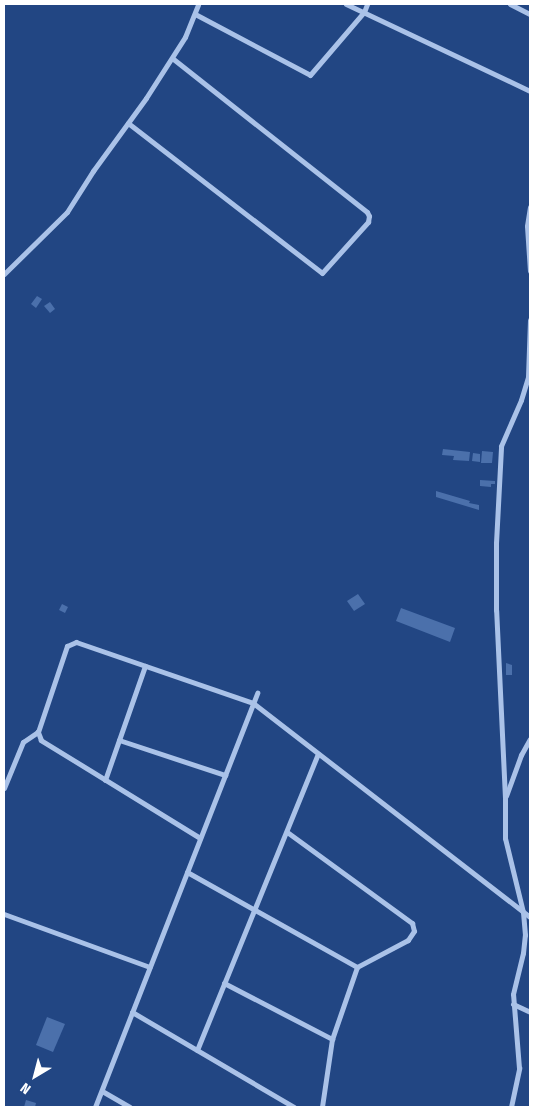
<!DOCTYPE html>
<style>
body{margin:0}
#map{position:relative;width:534px;height:1111px;overflow:hidden;background:#224683;font-family:"Fira Sans Condensed",sans-serif}
div>[style]{position:absolute}
.building>*{inset:0;background:#4b70ab}
.minor>*{height:5px;margin:-2.5px;padding:0 2.5px;transform-origin:2.5px;border-radius:2.5px;background:#aac2e8}
span{translate:-50% -50%;white-space:nowrap;text-align:center;line-height:1.15;-webkit-text-stroke:4.5px #224683;paint-order:stroke}
.frame{position:absolute;inset:0;border:5px solid #fff;pointer-events:none}
.north{position:absolute;left:10px;top:1051px;width:50px;height:50px;-webkit-text-stroke:4px #224683;paint-order:stroke;rotate:217deg;font-size:14px;font-weight:700;line-height:20px;text-align:center;color:#fff}
.north::after{content:'';display:block;margin:auto;width:18px;height:22px;background:#fff;clip-path:polygon(50% 0,100% 100%,50% 72%,0 100%)}
</style>
<div id="map">
<div class="building">
<div style="clip-path:polygon(37px 296px,42px 299px,36px 308px,31px 304px)"></div>
<div style="clip-path:polygon(50px 302px,55px 309px,50px 313px,44px 306px)"></div>
<div style="clip-path:polygon(443px 449px,470px 452px,469px 461px,453px 460px,454px 456px,442px 455px)"></div>
<div style="clip-path:polygon(482px 451px,493px 452px,492px 463px,481px 463px)"></div>
<div style="clip-path:polygon(473px 453px,480px 454px,480px 462px,472px 461px)"></div>
<div style="clip-path:polygon(480px 480px,495px 481px,495px 484px,491px 484px,491px 487px,480px 486px)"></div>
<div style="clip-path:polygon(436px 491px,470px 501px,469px 503px,479px 505px,479px 510px,436px 497px)"></div>
<div style="clip-path:polygon(358px 594px,365px 604px,354px 611px,347px 601px)"></div>
<div style="clip-path:polygon(62px 604px,68px 607px,65px 613px,59px 610px)"></div>
<div style="clip-path:polygon(401px 608px,455px 628px,450px 642px,396px 621px)"></div>
<div style="clip-path:polygon(506px 663px,512px 665px,512px 675px,506px 675px)"></div>
<div style="clip-path:polygon(47px 1017px,65px 1024px,53px 1052px,36px 1045px)"></div>
<div style="clip-path:polygon(26px 1100px,36px 1103px,35px 1107px,24px 1107px)"></div>
</div>
<div class="minor">
<div style="left:346px;top:4px;width:204px;rotate:25.3deg"></div>
<div style="left:510px;top:4px;width:22px;rotate:27deg"></div>
<div style="left:195px;top:14px;width:130px;rotate:27.9deg"></div>
<div style="left:310px;top:75px;width:83px;rotate:-49.4deg"></div>
<div style="left:364px;top:12px;width:9px;rotate:-69deg"></div>
<div style="left:128px;top:123px;width:245px;rotate:37.7deg"></div>
<div style="left:322px;top:273px;width:69px;rotate:-48deg"></div>
<div style="left:368px;top:222px;width:6px;rotate:-81deg"></div>
<div style="left:369px;top:216px;width:4px;rotate:-117deg"></div>
<div style="left:367px;top:212px;width:248px;rotate:-141.7deg"></div>
<div style="left:530px;top:207px;width:19px;rotate:99deg"></div>
<div style="left:527px;top:226px;width:45px;rotate:86.2deg"></div>
<div style="left:4px;top:274px;width:88px;rotate:-44.5deg"></div>
<div style="left:67px;top:212px;width:49px;rotate:-57.6deg"></div>
<div style="left:93px;top:171px;width:90px;rotate:-54deg"></div>
<div style="left:146px;top:98px;width:72px;rotate:-57.4deg"></div>
<div style="left:185px;top:37px;width:35px;rotate:-68deg"></div>
<div style="left:119px;top:740px;width:112px;rotate:18.3deg"></div>
<div style="left:105px;top:780px;width:121px;rotate:-70.7deg"></div>
<div style="left:4px;top:788px;width:50px;rotate:-67.6deg"></div>
<div style="left:23px;top:742px;width:18px;rotate:-34deg"></div>
<div style="left:506px;top:796px;width:44px;rotate:-69.9deg"></div>
<div style="left:521px;top:755px;width:18px;rotate:-61deg"></div>
<div style="left:287px;top:832px;width:155px;rotate:36.1deg"></div>
<div style="left:412px;top:923px;width:8px;rotate:76deg"></div>
<div style="left:414px;top:931px;width:11px;rotate:124deg"></div>
<div style="left:408px;top:940px;width:58px;rotate:152.1deg"></div>
<div style="left:357px;top:967px;width:76px;rotate:109.1deg"></div>
<div style="left:332px;top:1039px;width:69px;rotate:98.4deg"></div>
<div style="left:200px;top:838px;width:187px;rotate:-148.4deg"></div>
<div style="left:41px;top:740px;width:9px;rotate:-111deg"></div>
<div style="left:38px;top:732px;width:91px;rotate:-71.4deg"></div>
<div style="left:67px;top:646px;width:10px;rotate:-24deg"></div>
<div style="left:76px;top:642px;width:187px;rotate:19deg"></div>
<div style="left:253px;top:703px;width:350px;rotate:37.7deg"></div>
<div style="left:187px;top:872px;width:195px;rotate:29.2deg"></div>
<div style="left:4px;top:914px;width:155px;rotate:20deg"></div>
<div style="left:224px;top:983px;width:122px;rotate:27.4deg"></div>
<div style="left:513px;top:1004px;width:19px;rotate:25deg"></div>
<div style="left:132px;top:1012px;width:188px;rotate:30.4deg"></div>
<div style="left:197px;top:1050px;width:320px;rotate:-67.8deg"></div>
<div style="left:102px;top:1091px;width:32px;rotate:30deg"></div>
<div style="left:95px;top:1107px;width:445px;rotate:-68.6deg"></div>
<div style="left:511px;top:1107px;width:40px;rotate:-78deg"></div>
<div style="left:519px;top:1068px;width:74px;rotate:-94.6deg"></div>
<div style="left:513px;top:994px;width:42px;rotate:-76.3deg"></div>
<div style="left:523px;top:953px;width:18px;rotate:-84deg"></div>
<div style="left:525px;top:935px;width:23px;rotate:-95deg"></div>
<div style="left:523px;top:912px;width:76px;rotate:-103.7deg"></div>
<div style="left:505px;top:838px;width:40px;rotate:-90deg"></div>
<div style="left:505px;top:798px;width:188px;rotate:-92.7deg"></div>
<div style="left:496px;top:610px;width:67px;rotate:-90deg"></div>
<div style="left:496px;top:543px;width:97px;rotate:-87deg"></div>
<div style="left:501px;top:446px;width:50px;rotate:-66.5deg"></div>
<div style="left:521px;top:400px;width:24px;rotate:-73deg"></div>
<div style="left:528px;top:377px;width:57px;rotate:-88deg"></div>
</div>
<div class="frame"></div>
<div class="north">N</div>
</div>
